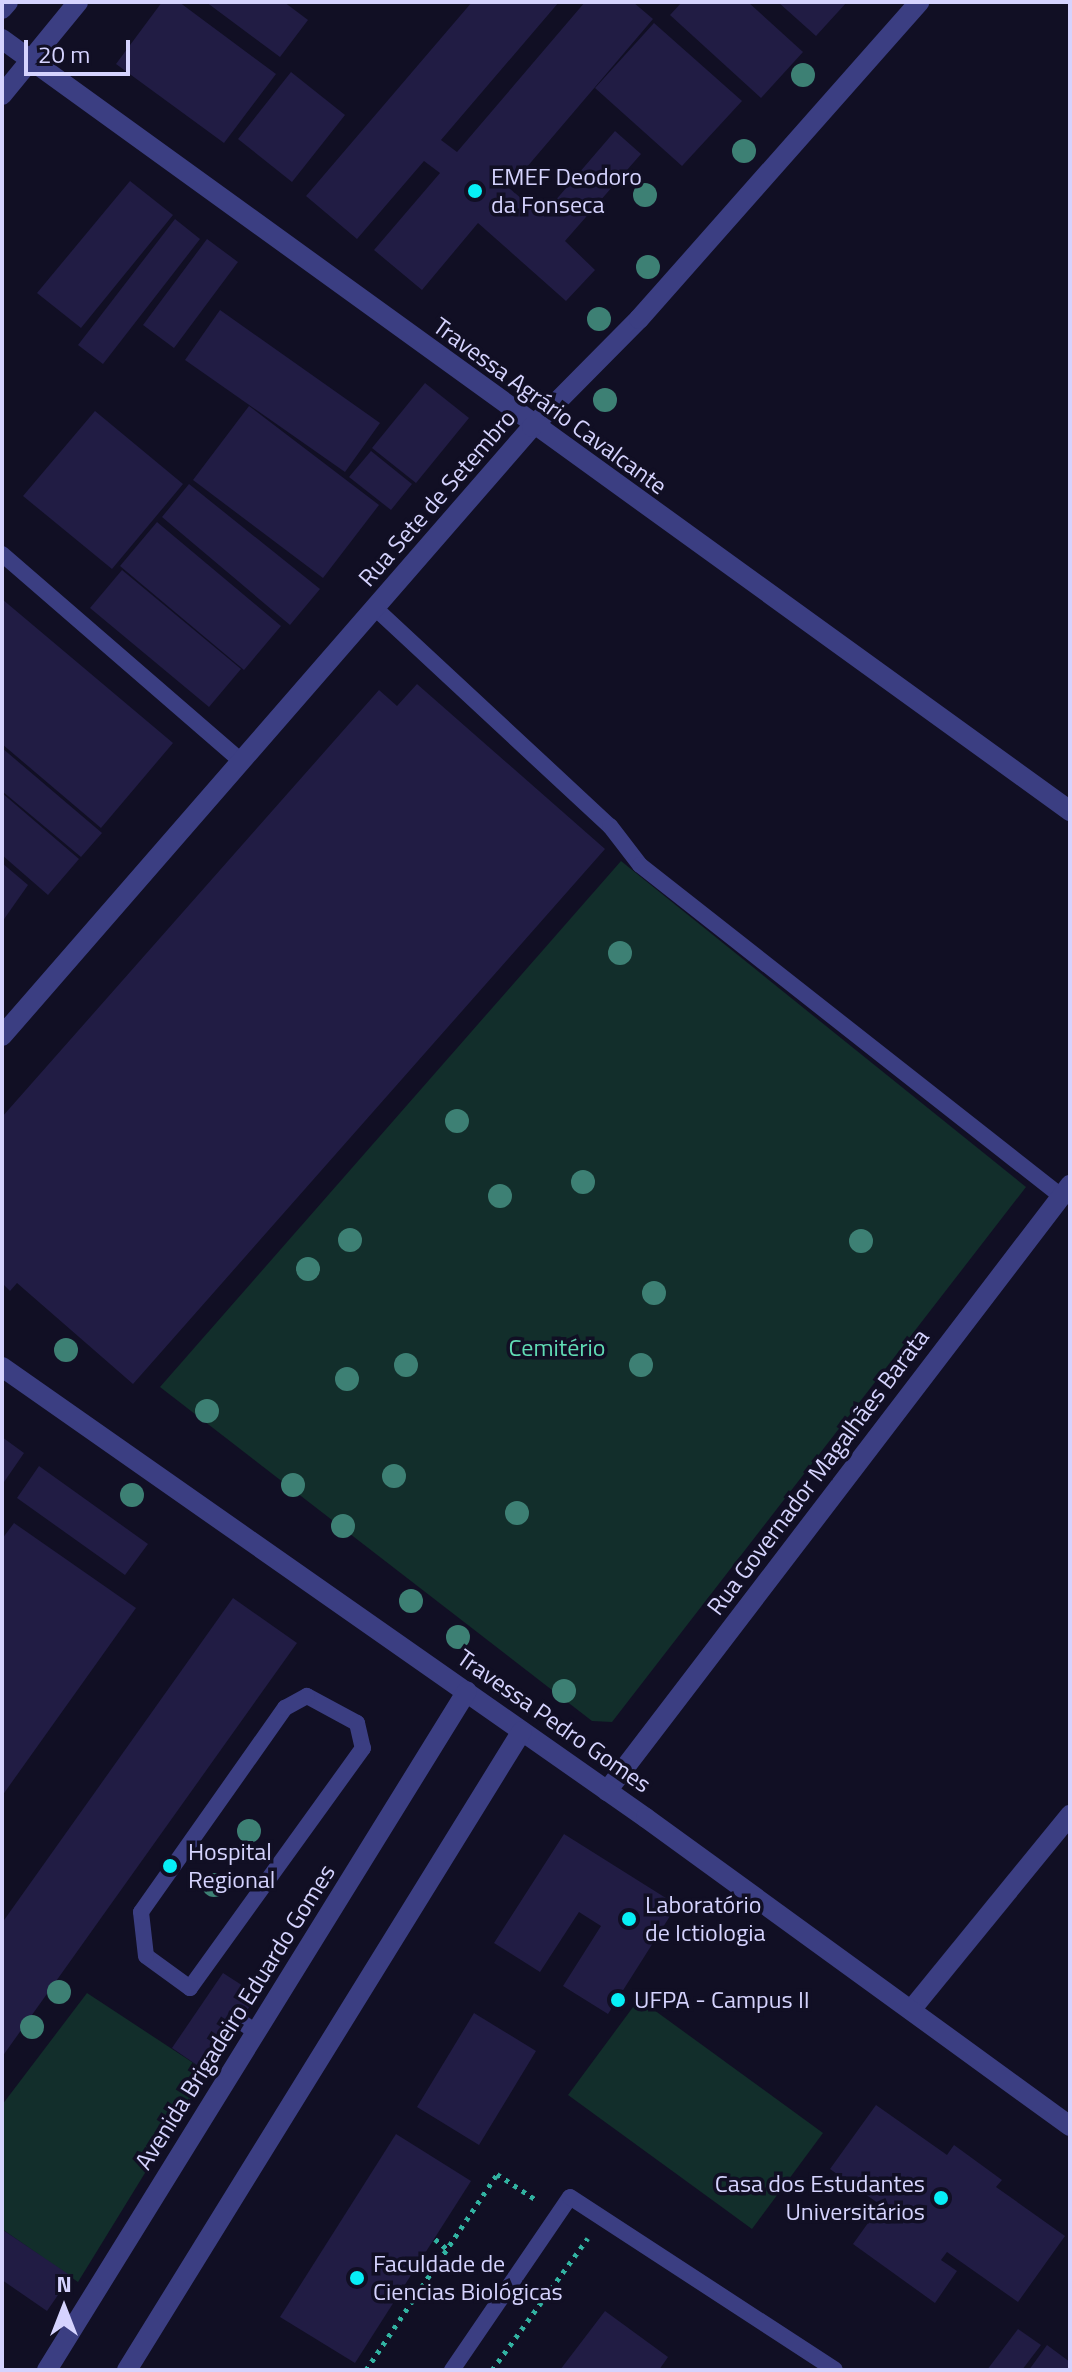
<!DOCTYPE html>
<meta charset="utf-8">
<style>
body{margin:0}
#map{position:relative;width:1072px;height:2372px;overflow:hidden;background:#110f24;font-family:"Titillium Web",sans-serif}
div>[style]{position:absolute}
.green>*{inset:0;background:#122e2b}
.building>*{inset:0;background:#211c44}
.path>*{height:5px;margin-top:-2.5px;transform-origin:0;background:repeating-linear-gradient(90deg,#32b3a2 0 4px,transparent 0 10px)}
.service>*{height:16px;margin:-8px;padding:0 8px;transform-origin:8px;border-radius:8px;background:#3b3e82}
.minor>*{height:20px;margin:-10px;padding:0 10px;transform-origin:10px;border-radius:10px;background:#3b3e82}
.tertiary>*{height:20px;margin:-10px;padding:0 10px;transform-origin:10px;border-radius:10px;background:#3b3e82}
.trees>*{width:24px;height:24px;margin:-12px;border-radius:50%;background:#3d8074}
.dots>*{width:22px;height:22px;translate:-50% -50%;box-sizing:border-box;border:4px solid #110f24;border-radius:50%}
span{translate:-50% -50%;white-space:nowrap;text-align:center;line-height:1.15;-webkit-text-stroke:7px #110f24;paint-order:stroke}
.poi-label{font-size:24px;color:#d5d3fe}
.left{translate:0 -50%;text-align:left}
.right{translate:-100% -50%;text-align:right}
.street-label{font-size:24px;color:#d5d3fe}
.park-label{font-size:24px;color:#61dcb5}
.frame{position:absolute;inset:0;border:4px solid #d5d3fe;pointer-events:none}
.north{position:absolute;left:24px;top:2268px;width:80px;height:80px;-webkit-text-stroke:6px #110f24;paint-order:stroke;rotate:0deg;font-size:22px;font-weight:700;line-height:32px;text-align:center;color:#d5d3fe}
.north::after{content:'';display:block;margin:auto;width:28px;height:36px;background:#d5d3fe;clip-path:polygon(50% 0,100% 100%,50% 72%,0 100%)}
.scale{position:absolute;left:24px;top:40px;width:106px;height:36px;box-sizing:border-box;border:4px solid #d5d3fe;border-top:0;padding-left:10px;font-size:24px;line-height:28px;white-space:nowrap;color:#d5d3fe;-webkit-text-stroke:6px #110f24;paint-order:stroke}
</style>
<div id="map">
<div class="green">
<div style="clip-path:polygon(621px 861px,1026px 1187px,612px 1722px,592px 1721px,160px 1387px)"></div>
<div style="clip-path:polygon(87px 1993px,207px 2072px,78px 2282px,2px 2229px,2px 2105px)"></div>
<div style="clip-path:polygon(639px 1999px,823px 2133px,752px 2229px,568px 2095px)"></div>
</div>
<div class="building">
<div style="clip-path:polygon(162px 2px,179px 2px,276px 74px,224px 143px,116px 64px)"></div>
<div style="clip-path:polygon(206px 2px,284px 2px,308px 20px,280px 57px)"></div>
<div style="clip-path:polygon(472px 2px,559px 2px,441px 140px,457px 152px,585px 2px,633px 2px,653px 19px,509px 188px,542px 216px,615px 131px,641px 154px,565px 241px,595px 270px,566px 301px,478px 223px,422px 290px,374px 250px,440px 173px,424px 161px,357px 239px,306px 196px)"></div>
<div style="clip-path:polygon(682px 2px,748px 2px,803px 52px,761px 98px,670px 15px)"></div>
<div style="clip-path:polygon(778px 2px,847px 2px,816px 36px)"></div>
<div style="clip-path:polygon(654px 23px,742px 101px,682px 166px,595px 88px)"></div>
<div style="clip-path:polygon(291px 72px,345px 115px,292px 182px,238px 139px)"></div>
<div style="clip-path:polygon(130px 181px,173px 215px,81px 328px,37px 293px)"></div>
<div style="clip-path:polygon(175px 219px,200px 239px,103px 364px,78px 345px)"></div>
<div style="clip-path:polygon(207px 239px,238px 262px,174px 348px,143px 325px)"></div>
<div style="clip-path:polygon(220px 310px,380px 423px,345px 472px,185px 360px)"></div>
<div style="clip-path:polygon(425px 383px,469px 418px,416px 483px,372px 448px)"></div>
<div style="clip-path:polygon(249px 406px,379px 505px,323px 578px,193px 480px)"></div>
<div style="clip-path:polygon(95px 411px,183px 484px,112px 569px,23px 496px)"></div>
<div style="clip-path:polygon(371px 451px,412px 484px,391px 510px,349px 477px)"></div>
<div style="clip-path:polygon(189px 484px,320px 589px,290px 625px,162px 517px)"></div>
<div style="clip-path:polygon(157px 522px,281px 626px,244px 670px,120px 566px)"></div>
<div style="clip-path:polygon(122px 570px,241px 669px,209px 707px,90px 608px)"></div>
<div style="clip-path:polygon(2px 599px,173px 743px,101px 828px,2px 744px)"></div>
<div style="clip-path:polygon(417px 684px,605px 849px,133px 1384px,17px 1283px,10px 1291px,2px 1283px,2px 1117px,379px 690px,397px 706px)"></div>
<div style="clip-path:polygon(2px 748px,102px 833px,81px 857px,2px 791px)"></div>
<div style="clip-path:polygon(2px 793px,79px 859px,48px 895px,2px 855px)"></div>
<div style="clip-path:polygon(2px 863px,28px 885px,2px 922px)"></div>
<div style="clip-path:polygon(2px 1437px,24px 1453px,2px 1485px)"></div>
<div style="clip-path:polygon(39px 1466px,148px 1544px,125px 1575px,17px 1498px)"></div>
<div style="clip-path:polygon(14px 1523px,136px 1608px,2px 1796px,2px 1539px)"></div>
<div style="clip-path:polygon(233px 1598px,297px 1643px,2px 2057px,2px 1923px)"></div>
<div style="clip-path:polygon(564px 1834px,677px 1905px,608px 2014px,563px 1986px,601px 1926px,579px 1912px,540px 1972px,494px 1943px)"></div>
<div style="clip-path:polygon(223px 1973px,257px 1995px,207px 2072px,172px 2048px)"></div>
<div style="clip-path:polygon(474px 2013px,536px 2051px,479px 2145px,417px 2107px)"></div>
<div style="clip-path:polygon(876px 2105px,947px 2155px,954px 2145px,1002px 2180px,996px 2187px,1065px 2236px,1018px 2302px,947px 2252px,941px 2260px,957px 2271px,935px 2303px,853px 2244px,878px 2209px,899px 2218px,830px 2169px)"></div>
<div style="clip-path:polygon(396px 2134px,471px 2181px,355px 2363px,280px 2317px)"></div>
<div style="clip-path:polygon(3px 2230px,71px 2276px,47px 2311px,2px 2280px)"></div>
<div style="clip-path:polygon(605px 2311px,668px 2357px,659px 2370px,560px 2370px)"></div>
<div style="clip-path:polygon(1018px 2329px,1041px 2345px,1022px 2370px,987px 2370px)"></div>
<div style="clip-path:polygon(1047px 2345px,1070px 2362px,1070px 2370px,1029px 2370px)"></div>
</div>
<div class="path">
<div style="left:435px;top:2239px;width:16px;rotate:40deg"></div>
<div style="left:366px;top:2370px;width:236px;rotate:-56.2deg"></div>
<div style="left:497px;top:2174px;width:49px;rotate:33.4deg"></div>
<div style="left:492px;top:2370px;width:163px;rotate:-54deg"></div>
</div>
<div class="service">
<div style="left:2px;top:554px;width:316px;rotate:40.9deg"></div>
<div style="left:375px;top:608px;width:321px;rotate:42.9deg"></div>
<div style="left:610px;top:826px;width:49px;rotate:52.4deg"></div>
<div style="left:640px;top:865px;width:536px;rotate:38.18deg"></div>
<div style="left:307px;top:1696px;width:57px;rotate:28.4deg"></div>
<div style="left:357px;top:1723px;width:26px;rotate:77deg"></div>
<div style="left:363px;top:1748px;width:296px;rotate:125.8deg"></div>
<div style="left:190px;top:1988px;width:54px;rotate:-144deg"></div>
<div style="left:146px;top:1956px;width:44px;rotate:-96.5deg"></div>
<div style="left:141px;top:1912px;width:250px;rotate:-54.8deg"></div>
<div style="left:285px;top:1708px;width:25px;rotate:-29deg"></div>
<div style="left:240px;top:2021px;width:19px;rotate:35deg"></div>
<div style="left:452px;top:2370px;width:209px;rotate:-55.7deg"></div>
<div style="left:570px;top:2197px;width:316px;rotate:33.1deg"></div>
</div>
<div class="minor">
<div style="left:2px;top:39px;width:1318px;rotate:35.86deg"></div>
<div style="left:2px;top:1036px;width:807px;rotate:-48.97deg"></div>
<div style="left:532px;top:427px;width:152px;rotate:-45.3deg"></div>
<div style="left:639px;top:319px;width:423px;rotate:-48.5deg"></div>
<div style="left:607px;top:1791px;width:763px;rotate:-52.62deg"></div>
<div style="left:911px;top:2010px;width:252px;rotate:-50.8deg"></div>
</div>
<div class="tertiary">
<div style="left:2px;top:9px;width:9px;rotate:-49deg"></div>
<div style="left:2px;top:95px;width:120px;rotate:-50.7deg"></div>
<div style="left:2px;top:1367px;width:786px;rotate:35deg"></div>
<div style="left:646px;top:1818px;width:524px;rotate:36deg"></div>
<div style="left:47px;top:2370px;width:798px;rotate:-58.26deg"></div>
<div style="left:127px;top:2370px;width:751px;rotate:-58.28deg"></div>
</div>
<div class="trees">
<div style="left:803px;top:75px"></div>
<div style="left:744px;top:151px"></div>
<div style="left:645px;top:195px"></div>
<div style="left:648px;top:267px"></div>
<div style="left:599px;top:319px"></div>
<div style="left:605px;top:400px"></div>
<div style="left:620px;top:953px"></div>
<div style="left:457px;top:1121px"></div>
<div style="left:583px;top:1182px"></div>
<div style="left:500px;top:1196px"></div>
<div style="left:350px;top:1240px"></div>
<div style="left:861px;top:1241px"></div>
<div style="left:308px;top:1269px"></div>
<div style="left:654px;top:1293px"></div>
<div style="left:66px;top:1350px"></div>
<div style="left:406px;top:1365px"></div>
<div style="left:641px;top:1365px"></div>
<div style="left:347px;top:1379px"></div>
<div style="left:207px;top:1411px"></div>
<div style="left:394px;top:1476px"></div>
<div style="left:293px;top:1485px"></div>
<div style="left:132px;top:1495px"></div>
<div style="left:517px;top:1513px"></div>
<div style="left:343px;top:1526px"></div>
<div style="left:411px;top:1601px"></div>
<div style="left:458px;top:1637px"></div>
<div style="left:564px;top:1691px"></div>
<div style="left:249px;top:1831px"></div>
<div style="left:214px;top:1885px"></div>
<div style="left:59px;top:1992px"></div>
<div style="left:32px;top:2027px"></div>
</div>
<div class="dots">
<div style="left:475px;top:191px;background:#07eff6"></div>
<div style="left:170px;top:1866px;background:#07eff6"></div>
<div style="left:629px;top:1919px;background:#07eff6"></div>
<div style="left:618px;top:2000px;background:#07eff6"></div>
<div style="left:941px;top:2198px;background:#07eff6"></div>
<div style="left:357px;top:2278px;background:#07eff6"></div>
</div>
<div class="poi-label">
<span class="left" style="left:491px;top:191px">EMEF Deodoro<br>da Fonseca</span>
<span class="left" style="left:188px;top:1866px">Hospital<br>Regional</span>
<span class="left" style="left:645px;top:1919px">Laboratório<br>de Ictiologia</span>
<span class="left" style="left:634px;top:2000px">UFPA - Campus II</span>
<span class="right" style="left:925px;top:2198px">Casa dos Estudantes<br>Universitários</span>
<span class="left" style="left:373px;top:2278px">Faculdade de<br>Ciencias Biológicas</span>
</div>
<div class="street-label">
<span style="left:550px;top:406px;rotate:36deg">Travessa Agrário Cavalcante</span>
<span style="left:437px;top:498px;rotate:-49deg">Rua Sete de Setembro</span>
<span style="left:818px;top:1472px;rotate:-53deg">Rua Governador Magalhães Barata</span>
<span style="left:554px;top:1721px;rotate:35deg">Travessa Pedro Gomes</span>
<span style="left:235px;top:2017px;rotate:-58deg">Avenida Brigadeiro Eduardo Gomes</span>
</div>
<div class="park-label">
<span style="left:557px;top:1348px">Cemitério</span>
</div>
<div class="frame"></div>
<div class="north">N</div>
<div class="scale">20 m</div>
</div>
